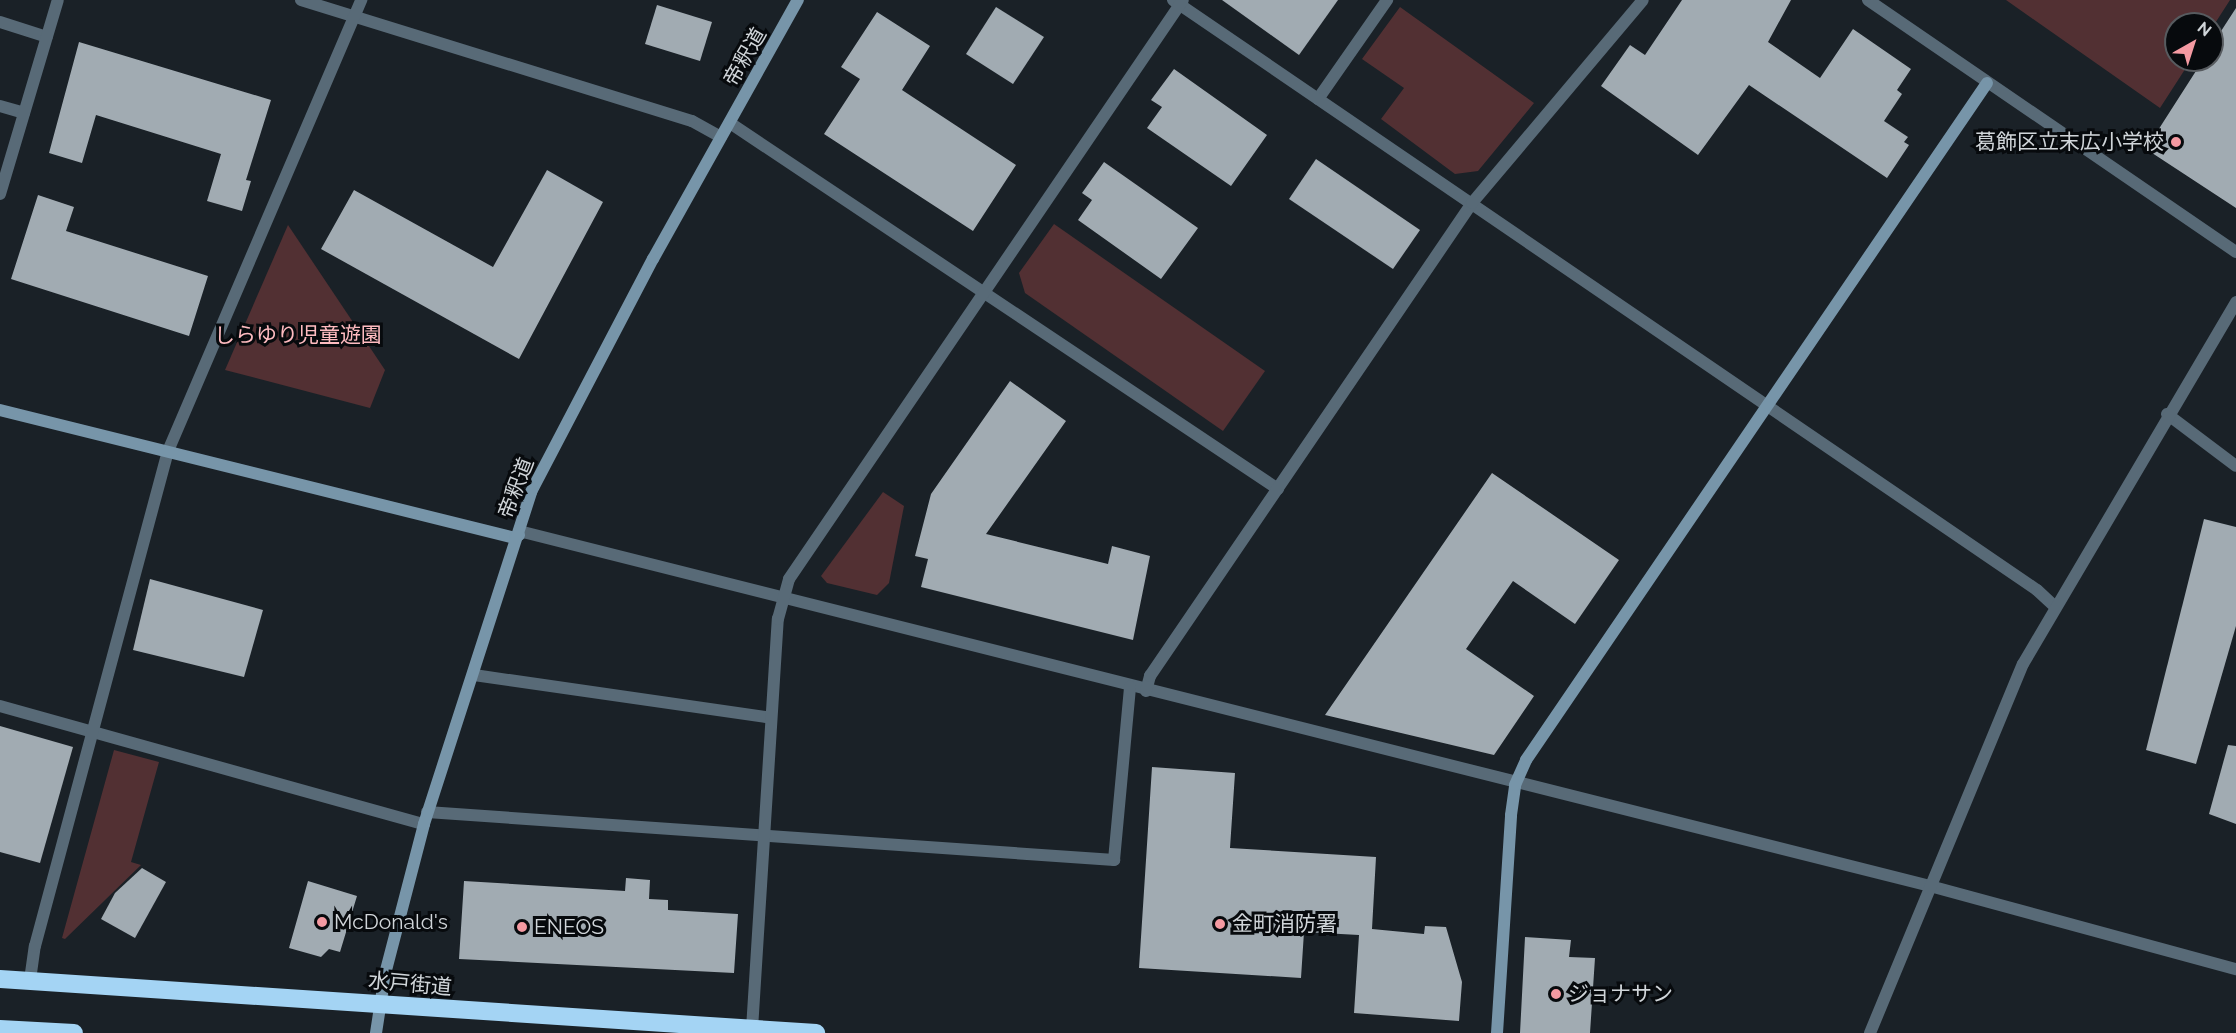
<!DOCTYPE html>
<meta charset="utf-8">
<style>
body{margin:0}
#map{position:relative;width:2236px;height:1033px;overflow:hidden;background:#1a2127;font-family:Raleway,"Noto Sans JP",sans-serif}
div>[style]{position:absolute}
.green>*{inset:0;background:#523033}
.building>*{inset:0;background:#a1abb2}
.lane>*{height:12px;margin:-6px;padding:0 6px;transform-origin:6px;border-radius:6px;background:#586a77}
.street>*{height:12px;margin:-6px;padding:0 6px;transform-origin:6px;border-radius:6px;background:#586a77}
.secondary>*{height:12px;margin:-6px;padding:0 6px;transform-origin:6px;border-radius:6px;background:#7795a9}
.highway>*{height:18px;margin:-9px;padding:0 9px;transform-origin:9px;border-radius:9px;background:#a4d4f4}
.dots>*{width:16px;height:16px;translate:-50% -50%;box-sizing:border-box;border:3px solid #070a0d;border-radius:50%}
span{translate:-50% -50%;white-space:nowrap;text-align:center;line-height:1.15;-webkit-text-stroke:6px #070a0d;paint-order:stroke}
.street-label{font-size:21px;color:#d0d5d9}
.poi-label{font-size:21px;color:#d0d5d9}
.right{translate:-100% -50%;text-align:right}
.left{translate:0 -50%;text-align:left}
.park-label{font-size:21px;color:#febbc0}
.north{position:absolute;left:2164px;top:12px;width:60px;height:60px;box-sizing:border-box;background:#070a0d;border:2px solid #575b5f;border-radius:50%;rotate:39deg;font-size:16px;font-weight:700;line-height:24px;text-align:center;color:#d0d5d9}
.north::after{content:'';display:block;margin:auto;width:21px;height:27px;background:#f49aa2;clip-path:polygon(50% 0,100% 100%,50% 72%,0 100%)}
</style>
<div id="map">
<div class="green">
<div style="clip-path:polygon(2006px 0,2230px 0,2212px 28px,2212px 24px,2176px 24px,2176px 60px,2191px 60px,2160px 108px)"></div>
<div style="clip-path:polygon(1400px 7px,1534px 103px,1478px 171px,1455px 174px,1381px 119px,1404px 88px,1362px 59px)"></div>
<div style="clip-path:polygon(1054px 224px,1265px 371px,1223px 431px,1025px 293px,1019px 273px)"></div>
<div style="clip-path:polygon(288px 225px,385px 370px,370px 408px,225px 370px)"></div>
<div style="clip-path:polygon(883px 492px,904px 506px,889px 583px,877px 595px,827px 583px,821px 576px)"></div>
<div style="clip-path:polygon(114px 750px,159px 762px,131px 862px,141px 865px,65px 939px,62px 938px)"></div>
</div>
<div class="building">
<div style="clip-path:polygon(1222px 0,1338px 0,1299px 55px)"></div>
<div style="clip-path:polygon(1682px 0,1791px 0,1768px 42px,1820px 78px,1853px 29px,1911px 69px,1897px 90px,1902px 94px,1884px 121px,1908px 137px,1904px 142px,1909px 145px,1887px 178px,1749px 85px,1698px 155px,1601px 86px,1630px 45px,1645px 55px)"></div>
<div style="clip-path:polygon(657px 5px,712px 22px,700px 61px,645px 44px)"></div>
<div style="clip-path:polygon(996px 7px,1044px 37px,1013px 84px,966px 54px)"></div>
<div style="clip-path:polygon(2236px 8px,2236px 208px,2146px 149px,2203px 60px,2212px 60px,2212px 45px)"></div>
<div style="clip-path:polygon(877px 12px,930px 46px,902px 90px,1016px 165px,973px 231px,824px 134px,860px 79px,841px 67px)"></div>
<div style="clip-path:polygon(79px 42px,271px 100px,246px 180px,251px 181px,242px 211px,207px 201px,221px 154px,96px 115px,82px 163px,49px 153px)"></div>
<div style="clip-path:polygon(1174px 69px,1267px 135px,1231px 186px,1147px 128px,1162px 107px,1151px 100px)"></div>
<div style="clip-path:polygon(1316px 159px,1420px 230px,1393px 269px,1289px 199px)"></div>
<div style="clip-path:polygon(1104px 162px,1198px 228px,1161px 279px,1078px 220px,1092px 200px,1082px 193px)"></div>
<div style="clip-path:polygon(547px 170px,603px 202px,519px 359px,321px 249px,354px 190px,493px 267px)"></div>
<div style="clip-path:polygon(38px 195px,74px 207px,66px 231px,208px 276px,189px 336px,11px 279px)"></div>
<div style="clip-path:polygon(1010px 381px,1066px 421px,986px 534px,1108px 564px,1112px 546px,1150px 556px,1133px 640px,921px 587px,928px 559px,915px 556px,931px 494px)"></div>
<div style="clip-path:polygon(1492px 473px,1619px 560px,1575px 624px,1513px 581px,1466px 649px,1534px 696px,1494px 755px,1325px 715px)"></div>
<div style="clip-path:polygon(2204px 519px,2236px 527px,2236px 626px,2196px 764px,2146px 750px)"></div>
<div style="clip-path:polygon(150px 579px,263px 610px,244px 677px,133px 650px)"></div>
<div style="clip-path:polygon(0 726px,73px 747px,40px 863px,0 852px)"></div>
<div style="clip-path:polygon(2228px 745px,2236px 746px,2236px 824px,2209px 814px)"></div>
<div style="clip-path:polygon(1152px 767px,1235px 773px,1230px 848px,1376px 857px,1372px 929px,1424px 934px,1425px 926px,1446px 927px,1462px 982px,1459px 1021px,1354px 1013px,1359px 935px,1304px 932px,1301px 978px,1139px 968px)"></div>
<div style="clip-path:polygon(142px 868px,166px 882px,135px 938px,101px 919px,115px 893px)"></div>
<div style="clip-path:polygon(626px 878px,650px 880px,649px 899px,668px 900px,668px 910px,738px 914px,734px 973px,459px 959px,464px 881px,625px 891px)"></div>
<div style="clip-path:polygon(308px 881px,357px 896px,340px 952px,329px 949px,321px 957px,289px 948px)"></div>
<div style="clip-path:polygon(1525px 937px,1571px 940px,1569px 957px,1595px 958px,1590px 1033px,1520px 1033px)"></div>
</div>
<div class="lane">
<div style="left:0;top:22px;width:49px;rotate:17.7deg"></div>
<div style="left:1318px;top:99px;width:121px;rotate:-55.1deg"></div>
<div style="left:0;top:106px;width:25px;rotate:16deg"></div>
<div style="left:2167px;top:414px;width:86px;rotate:37deg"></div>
</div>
<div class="street">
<div style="left:301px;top:0;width:409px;rotate:17.2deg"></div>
<div style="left:692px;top:121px;width:33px;rotate:29deg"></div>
<div style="left:1173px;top:0;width:1046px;rotate:34.33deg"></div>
<div style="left:2037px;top:590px;width:23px;rotate:43deg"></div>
<div style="left:1868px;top:0;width:446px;rotate:34.4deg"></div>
<div style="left:730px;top:123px;width:659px;rotate:33.74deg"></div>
<div style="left:0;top:194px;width:202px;rotate:-73.4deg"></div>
<div style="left:519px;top:535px;width:5px;rotate:-37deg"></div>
<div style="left:523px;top:532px;width:1451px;rotate:14.12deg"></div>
<div style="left:1930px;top:886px;width:317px;rotate:15.2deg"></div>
<div style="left:474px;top:675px;width:300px;rotate:8.2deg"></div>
<div style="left:1146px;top:691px;width:16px;rotate:-75deg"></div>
<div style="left:1150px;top:676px;width:572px;rotate:-55.75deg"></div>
<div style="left:1472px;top:203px;width:265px;rotate:-49.9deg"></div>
<div style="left:0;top:706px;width:440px;rotate:15.6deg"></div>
<div style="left:427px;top:812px;width:689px;rotate:4deg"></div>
<div style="left:1114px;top:860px;width:174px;rotate:-84.7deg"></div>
<div style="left:30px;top:980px;width:34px;rotate:-82deg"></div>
<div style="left:35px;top:946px;width:513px;rotate:-74.96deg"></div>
<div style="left:168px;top:451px;width:491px;rotate:-66.8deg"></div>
<div style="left:752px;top:1029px;width:411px;rotate:-86.4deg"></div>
<div style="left:778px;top:619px;width:41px;rotate:-74.6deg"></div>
<div style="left:789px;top:579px;width:700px;rotate:-55.77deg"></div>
<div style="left:1870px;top:1033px;width:399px;rotate:-67.5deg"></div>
<div style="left:2023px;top:664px;width:420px;rotate:-59.5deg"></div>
</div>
<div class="secondary">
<div style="left:0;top:410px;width:531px;rotate:13.96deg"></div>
<div style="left:515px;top:538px;width:5px;rotate:-37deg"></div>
<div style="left:376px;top:1033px;width:60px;rotate:-81.3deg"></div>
<div style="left:385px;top:974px;width:155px;rotate:-75.4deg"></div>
<div style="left:424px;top:824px;width:349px;rotate:-72.1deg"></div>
<div style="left:531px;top:492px;width:263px;rotate:-62.4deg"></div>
<div style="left:653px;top:259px;width:297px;rotate:-60.8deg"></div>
<div style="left:1497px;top:1033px;width:218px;rotate:-86.3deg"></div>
<div style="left:1511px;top:815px;width:30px;rotate:-82deg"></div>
<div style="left:1515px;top:785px;width:27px;rotate:-66deg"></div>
<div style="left:1526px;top:760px;width:819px;rotate:-55.75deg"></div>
</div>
<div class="highway">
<div style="left:0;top:979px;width:818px;rotate:3.79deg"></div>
<div style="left:0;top:1029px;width:74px;rotate:3.1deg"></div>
</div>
<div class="dots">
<div style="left:2176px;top:142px;background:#f49aa2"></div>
<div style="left:322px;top:922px;background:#f49aa2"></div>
<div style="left:1220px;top:924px;background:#f49aa2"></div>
<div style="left:522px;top:927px;background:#f49aa2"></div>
<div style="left:1556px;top:994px;background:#f49aa2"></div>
</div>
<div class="street-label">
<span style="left:745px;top:57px;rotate:-60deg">帝釈道</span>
<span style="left:516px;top:488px;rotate:-69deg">帝釈道</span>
<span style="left:410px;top:984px;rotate:5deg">水戸街道</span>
</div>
<div class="poi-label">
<span class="right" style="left:2164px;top:142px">葛飾区立末広小学校</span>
<span class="left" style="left:334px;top:922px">McDonald's</span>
<span class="left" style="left:1232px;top:924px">金町消防署</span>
<span class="left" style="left:534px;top:927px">ENEOS</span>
<span class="left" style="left:1568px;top:994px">ジョナサン</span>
</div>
<div class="park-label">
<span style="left:298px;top:335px">しらゆり児童遊園</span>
</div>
<div class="north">N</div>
</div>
